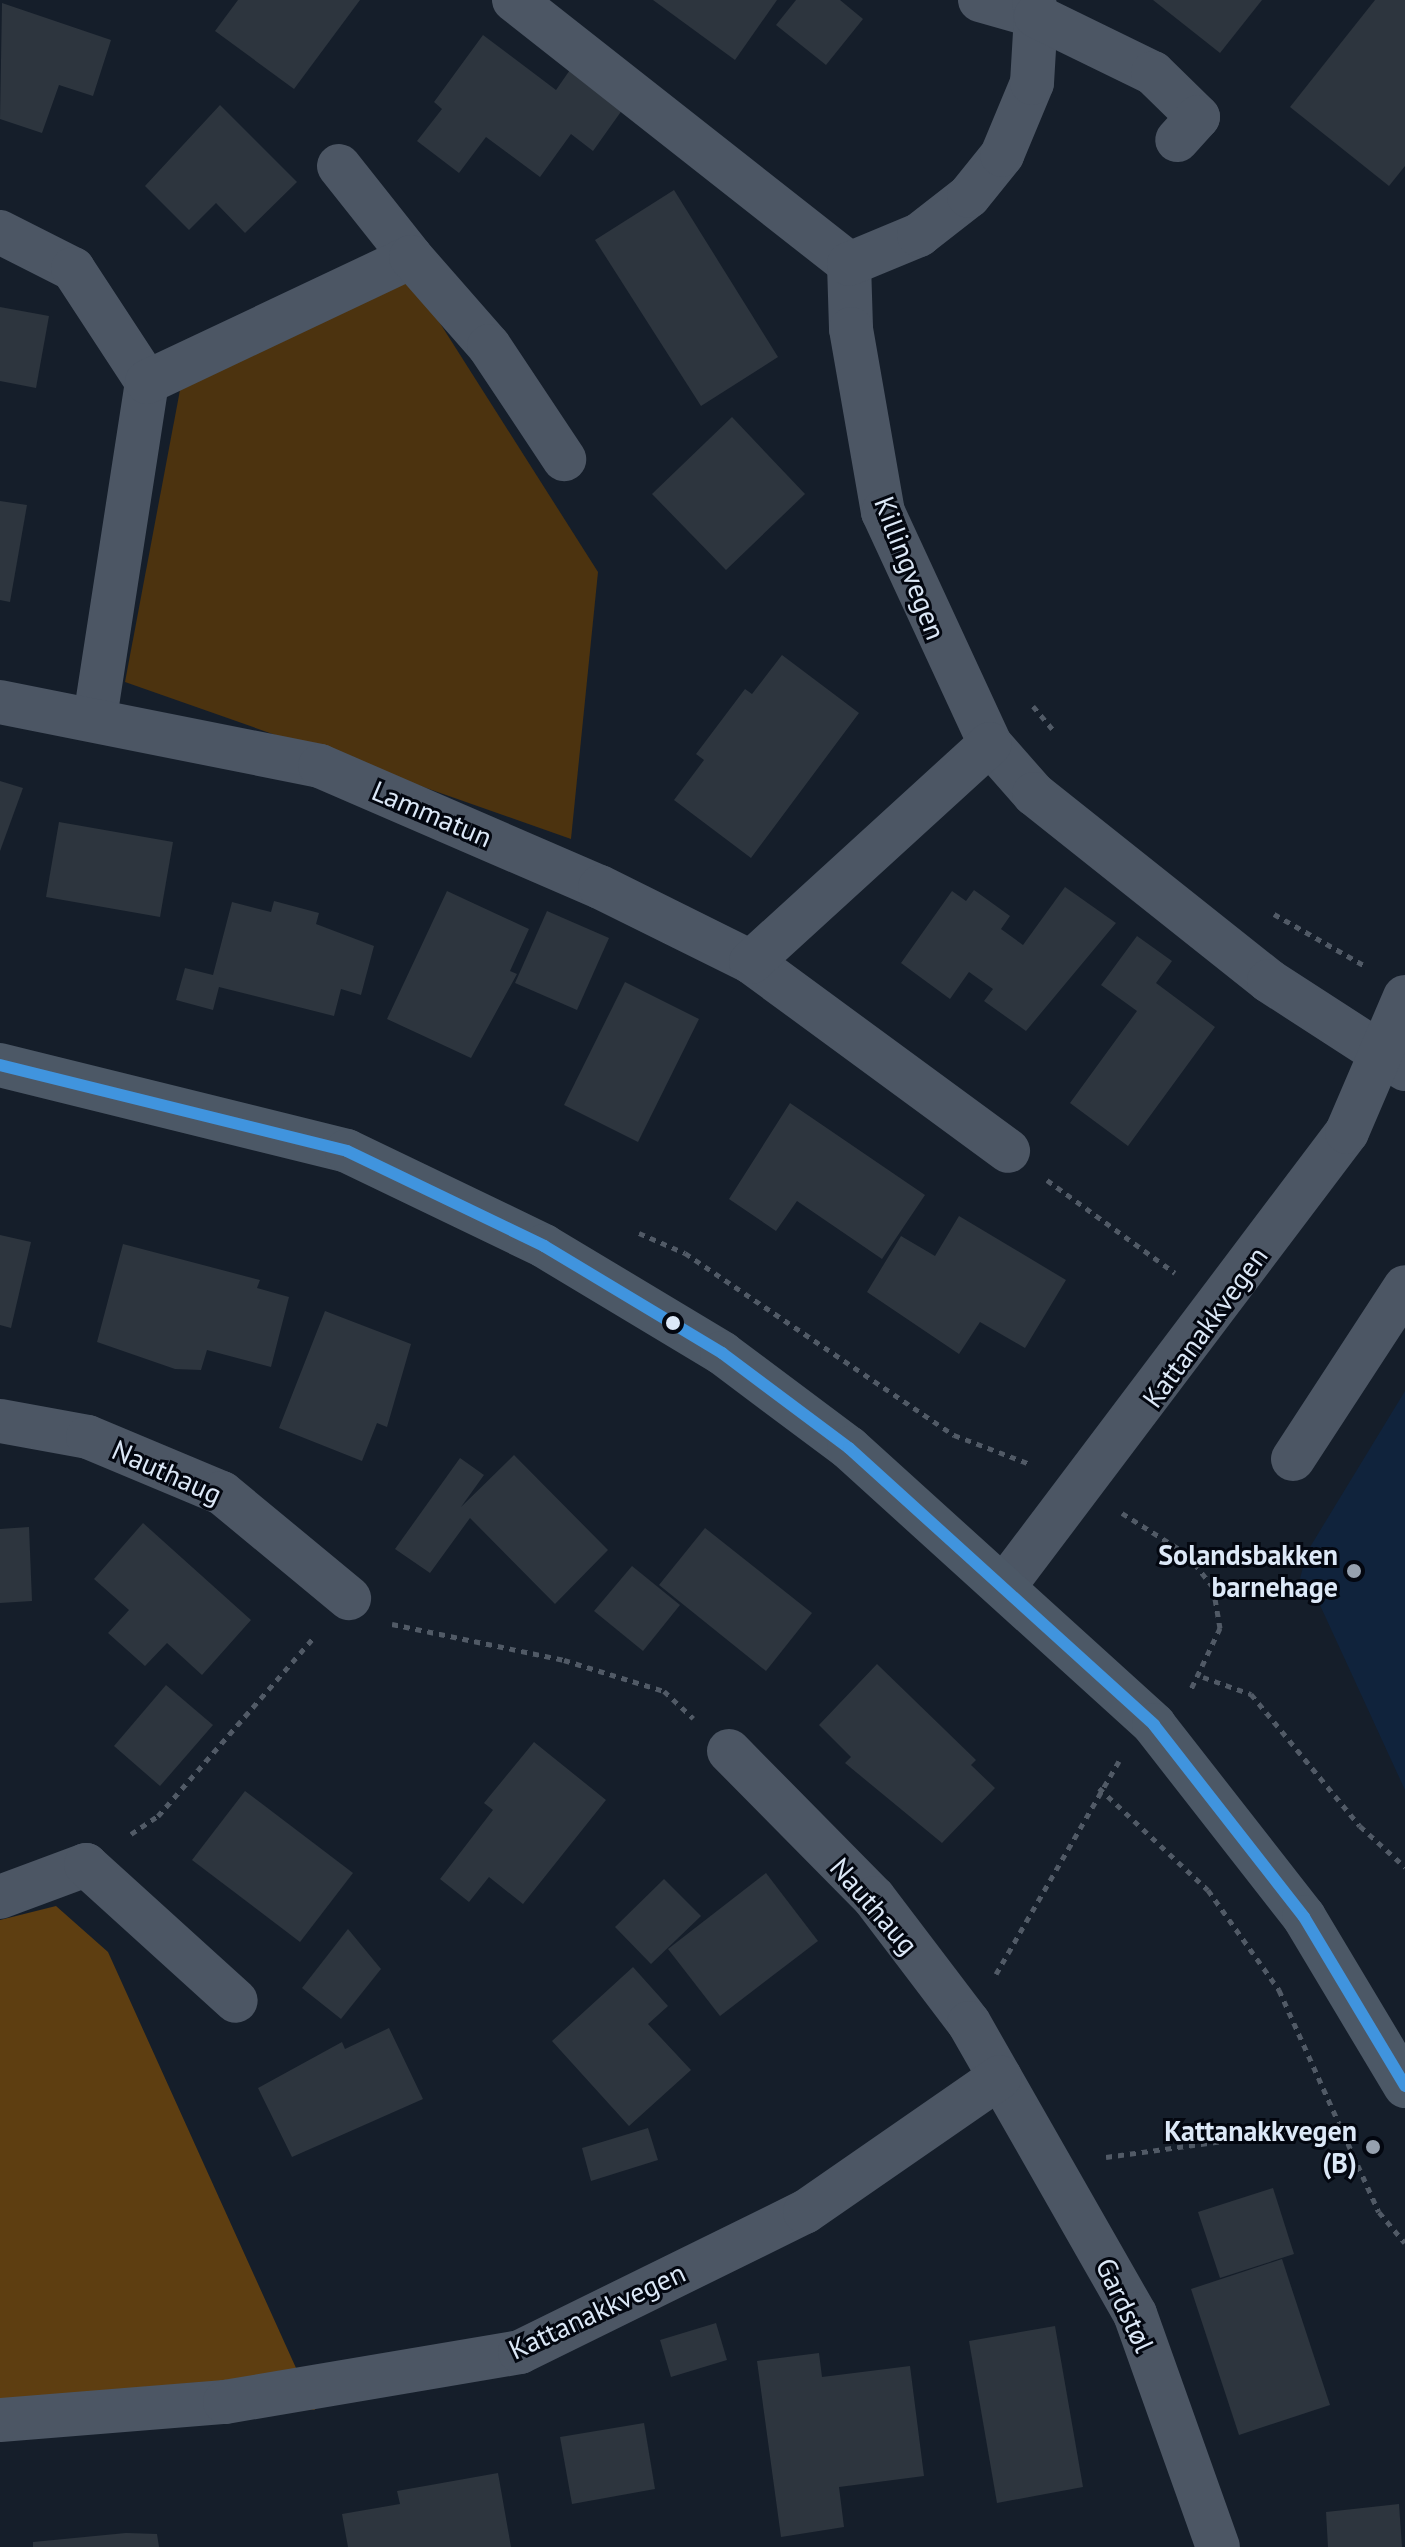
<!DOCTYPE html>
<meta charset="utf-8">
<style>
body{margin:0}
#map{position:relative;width:1405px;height:2547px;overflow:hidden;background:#151e2a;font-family:"PT Sans",sans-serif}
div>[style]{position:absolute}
.built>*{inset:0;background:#10233c}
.green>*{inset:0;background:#4c330f}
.forest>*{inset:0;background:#5e3e11}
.building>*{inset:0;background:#2d353e}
.path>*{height:5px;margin-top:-2.5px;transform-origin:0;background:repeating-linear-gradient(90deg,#515a66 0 6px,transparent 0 12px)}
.minor>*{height:44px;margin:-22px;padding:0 22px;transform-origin:22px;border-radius:22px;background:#4c5664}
.major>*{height:44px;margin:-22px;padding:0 22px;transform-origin:22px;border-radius:22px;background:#4c5866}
.bus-1>*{height:12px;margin:-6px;padding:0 6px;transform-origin:6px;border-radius:6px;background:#4094de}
.dots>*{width:22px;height:22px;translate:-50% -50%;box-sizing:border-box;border:4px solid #030710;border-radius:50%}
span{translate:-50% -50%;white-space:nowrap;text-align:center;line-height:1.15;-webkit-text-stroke:6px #030710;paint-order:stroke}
.street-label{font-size:28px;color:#dce8f7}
.poi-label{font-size:28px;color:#dce8f7;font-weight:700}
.right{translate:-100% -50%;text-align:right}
</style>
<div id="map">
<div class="built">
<div style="clip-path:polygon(1405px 1391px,1405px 1790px,1319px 1603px,1297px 1590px,1307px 1552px)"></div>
</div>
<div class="green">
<div style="clip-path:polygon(410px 276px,598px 572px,571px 839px,125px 682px,180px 390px)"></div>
</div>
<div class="forest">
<div style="clip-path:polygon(56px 1906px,108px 1952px,315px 2410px,248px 2399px,0 2426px,0 1920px)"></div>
</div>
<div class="building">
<div style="clip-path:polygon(238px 0,360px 0,294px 89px,215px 31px)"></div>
<div style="clip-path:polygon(653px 0,777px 0,735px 60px)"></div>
<div style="clip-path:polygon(796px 0,840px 0,863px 19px,826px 65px,776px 25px)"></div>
<div style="clip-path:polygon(1153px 0,1262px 0,1220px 53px)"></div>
<div style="clip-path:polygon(1375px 0,1405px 0,1405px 166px,1389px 186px,1290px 107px)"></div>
<div style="clip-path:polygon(2px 3px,111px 40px,93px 96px,59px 85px,42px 133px,0 119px)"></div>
<div style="clip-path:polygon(483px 35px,556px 90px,572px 67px,625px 106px,593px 151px,571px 134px,540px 177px,486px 137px,459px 173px,417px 141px,442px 109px,434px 102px)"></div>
<div style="clip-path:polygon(220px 105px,297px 182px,245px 233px,216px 203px,189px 230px,145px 186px)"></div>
<div style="clip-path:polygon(674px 190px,778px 357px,701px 406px,595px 240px)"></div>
<div style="clip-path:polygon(0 307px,49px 316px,36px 388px,0 381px)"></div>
<div style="clip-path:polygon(732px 417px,805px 494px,726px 570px,652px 494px)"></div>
<div style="clip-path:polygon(0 501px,27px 505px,10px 602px,0 600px)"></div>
<div style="clip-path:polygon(782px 655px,859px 713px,751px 858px,674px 800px,704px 760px,696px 754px,745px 689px,752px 694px)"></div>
<div style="clip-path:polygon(0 781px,23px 788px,0 851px)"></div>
<div style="clip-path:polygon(59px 822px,173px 842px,160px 917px,46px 897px)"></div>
<div style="clip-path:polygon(1065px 887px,1116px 923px,1026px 1031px,984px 1001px,993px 989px,969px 972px,950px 999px,901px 963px,952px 891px,966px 901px,974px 890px,1010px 916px,1001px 929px,1023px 945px)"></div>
<div style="clip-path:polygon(447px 891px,529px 929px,510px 971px,517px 974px,471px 1058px,387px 1019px)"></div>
<div style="clip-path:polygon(274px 901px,319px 913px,316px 924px,374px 946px,361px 995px,341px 989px,334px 1016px,219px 987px,213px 1010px,176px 1000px,185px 968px,213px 975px,232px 902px,271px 912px)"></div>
<div style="clip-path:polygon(547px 911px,609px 938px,577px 1010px,515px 983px)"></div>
<div style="clip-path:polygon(1137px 936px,1172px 961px,1156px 983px,1215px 1027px,1128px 1146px,1070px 1103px,1137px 1011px,1101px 985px)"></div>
<div style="clip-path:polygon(625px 982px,699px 1019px,638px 1142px,564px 1105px)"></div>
<div style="clip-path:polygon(790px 1103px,925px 1195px,882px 1259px,797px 1201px,776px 1231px,729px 1199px)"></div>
<div style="clip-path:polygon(959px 1216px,1066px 1280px,1025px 1348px,980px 1322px,959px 1354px,867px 1292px,901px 1236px,935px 1256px)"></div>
<div style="clip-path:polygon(0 1235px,31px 1242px,11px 1328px,0 1325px)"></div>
<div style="clip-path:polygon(123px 1244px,260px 1280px,257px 1288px,289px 1297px,271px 1367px,207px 1350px,201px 1370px,175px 1369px,97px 1342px)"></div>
<div style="clip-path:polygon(325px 1311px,411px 1344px,387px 1427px,377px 1423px,362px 1461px,279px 1428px)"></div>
<div style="clip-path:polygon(514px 1455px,608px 1550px,555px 1604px,470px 1518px,430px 1573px,395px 1549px,460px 1458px,484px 1475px,461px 1507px)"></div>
<div style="clip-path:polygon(143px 1523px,251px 1620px,202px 1675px,167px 1643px,145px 1666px,108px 1633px,129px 1610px,94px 1579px)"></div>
<div style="clip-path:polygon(29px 1527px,32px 1601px,0 1603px,0 1529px)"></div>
<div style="clip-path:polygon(705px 1528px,812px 1613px,766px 1671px,659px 1585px)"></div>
<div style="clip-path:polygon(632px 1566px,680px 1605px,643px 1651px,594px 1611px)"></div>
<div style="clip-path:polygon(877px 1664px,976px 1760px,971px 1765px,995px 1788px,942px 1843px,845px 1763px,851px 1757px,819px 1725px)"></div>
<div style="clip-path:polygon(166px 1685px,213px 1725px,160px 1786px,114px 1746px)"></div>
<div style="clip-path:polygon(534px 1742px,606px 1800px,523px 1904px,489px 1877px,469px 1902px,440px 1879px,493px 1810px,484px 1803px)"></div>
<div style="clip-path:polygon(245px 1791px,353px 1873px,300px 1942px,192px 1860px)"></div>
<div style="clip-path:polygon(766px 1873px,818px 1941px,720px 2016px,668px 1949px)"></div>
<div style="clip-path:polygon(664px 1879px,701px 1916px,651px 1964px,615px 1927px)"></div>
<div style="clip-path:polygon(348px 1929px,381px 1969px,341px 2019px,302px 1988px)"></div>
<div style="clip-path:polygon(633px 1967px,668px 2006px,648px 2024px,691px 2070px,629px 2126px,552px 2041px)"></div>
<div style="clip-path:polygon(389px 2028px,423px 2099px,292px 2157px,258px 2088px,342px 2042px,345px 2049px)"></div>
<div style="clip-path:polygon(648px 2128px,658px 2160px,591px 2181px,582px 2148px)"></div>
<div style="clip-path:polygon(1273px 2188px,1294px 2254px,1220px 2278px,1198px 2212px)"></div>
<div style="clip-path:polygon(1282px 2259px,1330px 2405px,1239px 2435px,1191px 2289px)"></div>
<div style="clip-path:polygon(716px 2323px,727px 2360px,671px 2377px,660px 2340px)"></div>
<div style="clip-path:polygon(1055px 2326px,1083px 2487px,997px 2503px,969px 2341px)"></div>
<div style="clip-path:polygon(819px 2353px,822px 2377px,910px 2366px,924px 2476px,839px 2487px,844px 2527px,781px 2537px,757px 2361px)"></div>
<div style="clip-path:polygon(644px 2423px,655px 2489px,572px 2504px,560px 2437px)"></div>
<div style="clip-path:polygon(498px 2473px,511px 2547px,348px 2547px,342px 2514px,400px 2504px,397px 2491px)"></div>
<div style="clip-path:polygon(1399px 2504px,1402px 2547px,1328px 2547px,1326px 2512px)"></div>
<div style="clip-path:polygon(126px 2533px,157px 2534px,159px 2547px,33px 2547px,33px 2542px)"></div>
</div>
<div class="path">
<div style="left:1033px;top:706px;width:30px;rotate:50deg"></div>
<div style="left:1274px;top:914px;width:105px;rotate:29.7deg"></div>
<div style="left:1047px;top:1180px;width:158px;rotate:36deg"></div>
<div style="left:639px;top:1233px;width:50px;rotate:23.5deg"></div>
<div style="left:685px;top:1253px;width:325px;rotate:34.1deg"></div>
<div style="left:954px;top:1435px;width:81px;rotate:20.9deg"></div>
<div style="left:1122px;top:1513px;width:77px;rotate:32.2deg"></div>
<div style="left:1187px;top:1554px;width:42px;rotate:51.8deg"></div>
<div style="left:1213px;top:1587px;width:42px;rotate:80.3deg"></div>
<div style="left:1220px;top:1628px;width:68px;rotate:115.4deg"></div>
<div style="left:392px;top:1624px;width:176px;rotate:11.8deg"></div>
<div style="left:564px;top:1660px;width:105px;rotate:17.2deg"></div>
<div style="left:664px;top:1691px;width:40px;rotate:43deg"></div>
<div style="left:1203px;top:1677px;width:51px;rotate:19.5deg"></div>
<div style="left:1251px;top:1694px;width:171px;rotate:50.5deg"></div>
<div style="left:1360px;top:1826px;width:61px;rotate:42.3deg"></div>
<div style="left:1099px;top:1788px;width:149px;rotate:43.1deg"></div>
<div style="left:1208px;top:1890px;width:123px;rotate:54.6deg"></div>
<div style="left:1279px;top:1990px;width:243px;rotate:65.8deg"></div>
<div style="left:1379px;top:2212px;width:40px;rotate:50deg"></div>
<div style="left:131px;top:1834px;width:32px;rotate:-34deg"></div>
<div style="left:158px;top:1816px;width:237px;rotate:-48.9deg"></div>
<div style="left:996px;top:1974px;width:246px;rotate:-60deg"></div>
<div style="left:1106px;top:2157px;width:184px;rotate:-7.8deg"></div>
<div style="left:1288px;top:2132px;width:56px;rotate:1deg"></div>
</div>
<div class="minor">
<div style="left:514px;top:0;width:427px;rotate:38.2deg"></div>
<div style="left:849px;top:264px;width:65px;rotate:88.2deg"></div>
<div style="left:851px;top:329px;width:186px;rotate:80.1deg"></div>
<div style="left:883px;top:512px;width:255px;rotate:65.2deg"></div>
<div style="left:990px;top:744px;width:67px;rotate:48.7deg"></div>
<div style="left:1034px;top:794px;width:300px;rotate:38.5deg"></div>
<div style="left:1269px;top:981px;width:162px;rotate:32.9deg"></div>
<div style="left:980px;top:0;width:58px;rotate:15.9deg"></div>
<div style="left:1036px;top:16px;width:16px;rotate:-97deg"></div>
<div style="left:339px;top:166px;width:116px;rotate:51.6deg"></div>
<div style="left:0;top:232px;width:82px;rotate:26.9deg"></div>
<div style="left:73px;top:269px;width:135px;rotate:56.8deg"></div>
<div style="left:147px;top:382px;width:340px;rotate:98.8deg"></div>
<div style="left:849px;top:264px;width:76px;rotate:-22.5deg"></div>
<div style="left:919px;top:235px;width:63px;rotate:-38deg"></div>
<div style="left:969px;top:196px;width:53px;rotate:-51.2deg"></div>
<div style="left:1002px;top:155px;width:78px;rotate:-67.4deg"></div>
<div style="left:1032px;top:83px;width:67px;rotate:-86.6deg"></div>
<div style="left:1036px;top:16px;width:130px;rotate:26deg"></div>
<div style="left:1153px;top:73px;width:63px;rotate:44.4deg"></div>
<div style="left:1198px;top:117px;width:31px;rotate:132deg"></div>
<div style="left:147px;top:382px;width:292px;rotate:-25.3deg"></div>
<div style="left:411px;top:257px;width:118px;rotate:48.8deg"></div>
<div style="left:489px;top:346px;width:136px;rotate:56.4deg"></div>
<div style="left:0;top:702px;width:326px;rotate:11.3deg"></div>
<div style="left:320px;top:766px;width:305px;rotate:23.4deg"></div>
<div style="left:600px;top:887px;width:169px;rotate:26.4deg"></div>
<div style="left:751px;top:962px;width:319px;rotate:36.3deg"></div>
<div style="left:751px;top:962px;width:323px;rotate:-42.4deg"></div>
<div style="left:0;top:1421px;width:89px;rotate:10.3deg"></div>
<div style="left:88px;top:1437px;width:145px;rotate:22.7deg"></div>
<div style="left:222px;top:1493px;width:165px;rotate:39.6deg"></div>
<div style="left:1293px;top:1459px;width:205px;rotate:-56.9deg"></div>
<div style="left:1006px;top:1584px;width:566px;rotate:-52.97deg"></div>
<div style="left:1347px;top:1132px;width:147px;rotate:-66.8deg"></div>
<div style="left:729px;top:1751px;width:206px;rotate:45.4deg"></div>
<div style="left:874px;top:1898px;width:157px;rotate:52.8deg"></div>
<div style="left:969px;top:2023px;width:335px;rotate:60.3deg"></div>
<div style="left:1135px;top:2314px;width:247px;rotate:70.4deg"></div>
<div style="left:0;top:1897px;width:92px;rotate:-20.4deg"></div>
<div style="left:86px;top:1865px;width:202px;rotate:42.2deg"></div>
<div style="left:0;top:2420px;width:226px;rotate:-4.6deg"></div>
<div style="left:225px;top:2402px;width:299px;rotate:-9.6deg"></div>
<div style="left:520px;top:2352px;width:318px;rotate:-26.2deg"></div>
<div style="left:805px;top:2212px;width:237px;rotate:-34.7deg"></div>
</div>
<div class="major">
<div style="left:0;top:1065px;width:357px;rotate:13.9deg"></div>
<div style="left:347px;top:1151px;width:219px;rotate:25.7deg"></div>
<div style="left:544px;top:1246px;width:208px;rotate:31deg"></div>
<div style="left:722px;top:1353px;width:159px;rotate:36.8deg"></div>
<div style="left:849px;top:1448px;width:412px;rotate:42.2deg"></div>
<div style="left:1154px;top:1725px;width:244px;rotate:52deg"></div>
<div style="left:1304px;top:1917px;width:197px;rotate:59.1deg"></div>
</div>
<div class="bus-1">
<div style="left:0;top:1065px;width:357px;rotate:13.9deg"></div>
<div style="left:347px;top:1151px;width:219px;rotate:25.7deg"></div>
<div style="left:544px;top:1246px;width:208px;rotate:31deg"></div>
<div style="left:722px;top:1353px;width:159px;rotate:36.8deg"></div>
<div style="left:849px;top:1448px;width:412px;rotate:42.2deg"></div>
<div style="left:1154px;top:1725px;width:244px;rotate:52deg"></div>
<div style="left:1304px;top:1917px;width:197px;rotate:59.1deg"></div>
</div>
<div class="dots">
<div style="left:673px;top:1323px;background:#dce8f7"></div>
<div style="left:1354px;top:1571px;background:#96a1af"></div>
<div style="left:1373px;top:2147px;background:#96a1af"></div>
</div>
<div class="street-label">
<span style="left:910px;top:568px;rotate:69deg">Killingvegen</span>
<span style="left:432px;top:814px;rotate:23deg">Lammatun</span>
<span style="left:1205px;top:1327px;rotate:-54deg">Kattanakkvegen</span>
<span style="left:167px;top:1472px;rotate:24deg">Nauthaug</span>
<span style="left:874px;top:1906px;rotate:49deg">Nauthaug</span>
<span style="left:1125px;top:2305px;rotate:65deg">Gardstøl</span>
<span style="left:597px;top:2311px;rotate:-25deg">Kattanakkvegen</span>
</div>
<div class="poi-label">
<span class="right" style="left:1338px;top:1571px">Solandsbakken<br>barnehage</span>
<span class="right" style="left:1357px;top:2147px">Kattanakkvegen<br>(B)</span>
</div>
</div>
